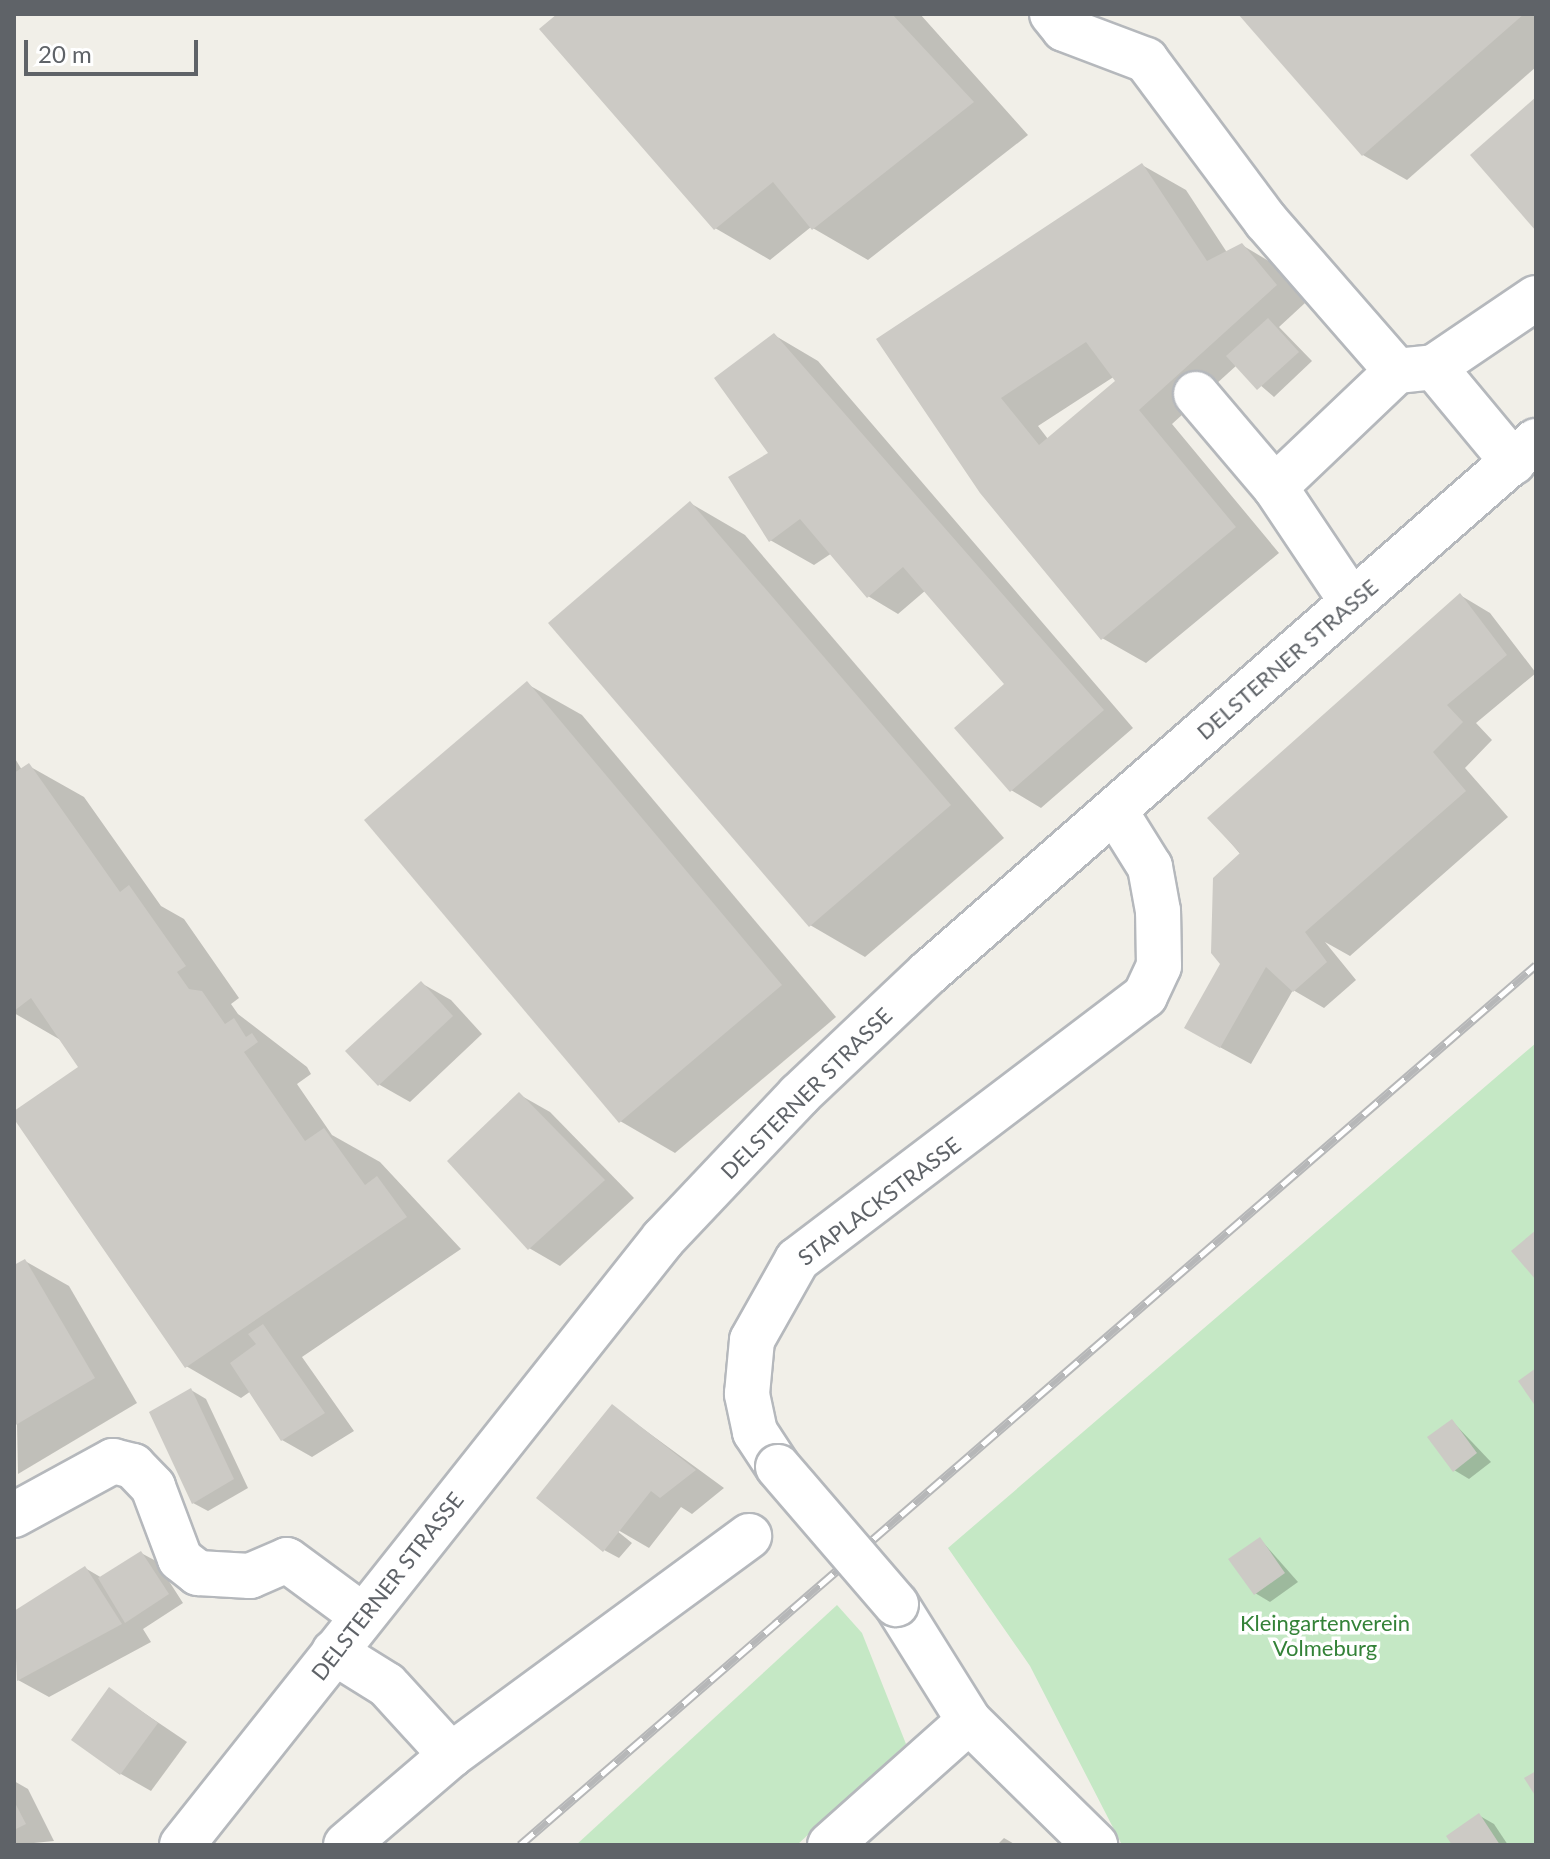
<!DOCTYPE html>
<style>
body{margin:0}
#map{position:relative;width:1550px;height:1859px;overflow:hidden;background:#f1efe8;font-family:Lato,sans-serif}
div>[style]{position:absolute}
.green>*{inset:0;background:#c5e8c5}
.shadow>*{inset:0;background:#0003}
.building>*{inset:0;background:#cccac5}
.roads{filter:drop-shadow(2px 0 #b5b8bc) drop-shadow(-2px 0 #b5b8bc) drop-shadow(0 2px #b5b8bc) drop-shadow(0 -2px #b5b8bc)}
.minor>*{height:44px;margin:-22px;padding:0 22px;transform-origin:22px;border-radius:22px;background:#fff}
.rail>*{height:9px;margin-top:-4.5px;transform-origin:0;background:repeating-linear-gradient(90deg,#fff 0 18px,#b6b7b8 0 36px);box-sizing:border-box;border-block:2px solid #b6b7b8}
.bridges{filter:drop-shadow(2px 0 #b5b8bc) drop-shadow(-2px 0 #b5b8bc) drop-shadow(0 2px #b5b8bc) drop-shadow(0 -2px #b5b8bc)}
.minor-bridge>*{height:44px;margin:-22px;padding:0 22px;transform-origin:22px;border-radius:22px;background:#fff}
span{translate:-50% -50%;white-space:nowrap;text-align:center;line-height:1.15;-webkit-text-stroke:7px #fff;paint-order:stroke}
.street-label{font-size:22px;color:#5f6368}
.park-label{font-size:22px;color:#348238}
.frame{position:absolute;inset:0;border:16px solid #5f6368;pointer-events:none}
.scale{position:absolute;left:24px;top:40px;width:174px;height:36px;box-sizing:border-box;border:4px solid #5f6368;border-top:0;padding-left:10px;font-size:24px;line-height:28px;white-space:nowrap;color:#5f6368;-webkit-text-stroke:6px #fff;paint-order:stroke}
</style>
<div id="map">
<div class="green">
<div style="clip-path:polygon(1536px 1043px,1536px 1845px,1122px 1845px,1030px 1666px,948px 1548px)"></div>
<div style="clip-path:polygon(837px 1605px,862px 1633px,906px 1744px,797px 1845px,576px 1845px)"></div>
</div>
<div class="shadow">
<div style="clip-path:polygon(560px 14px,920px 14px,1028px 135px,868px 260px,811px 227px,770px 260px,715px 228px)"></div>
<div style="clip-path:polygon(1241px 14px,1536px 14px,1536px 67px,1407px 180px,1363px 155px)"></div>
<div style="clip-path:polygon(evenodd,1142px 165px,1186px 190px,1228px 254px,1242px 245px,1272px 263px,1305px 303px,1279px 327px,1312px 361px,1274px 397px,1237px 365px,1172px 424px,1279px 553px,1146px 663px,1102px 638px,981px 492px,878px 339px,1142px 165px,1115px 376px,1125px 388px,1048px 439px,1038px 426px,1115px 376px)"></div>
<div style="clip-path:polygon(774px 335px,818px 361px,1133px 728px,1041px 808px,1011px 790px,1007px 684px,926px 590px,898px 614px,868px 596px,832px 553px,814px 565px,770px 540px)"></div>
<div style="clip-path:polygon(690px 503px,745px 535px,1004px 838px,865px 957px,810px 925px)"></div>
<div style="clip-path:polygon(1460px 595px,1490px 613px,1536px 673px,1476px 723px,1492px 740px,1465px 768px,1508px 817px,1350px 956px,1325px 942px,1356px 980px,1324px 1008px,1293px 990px,1251px 1064px,1216px 1045px,1241px 855px,1210px 818px)"></div>
<div style="clip-path:polygon(527px 684px,582px 715px,836px 1017px,675px 1153px,620px 1121px)"></div>
<div style="clip-path:polygon(14px 757px,22px 770px,29px 766px,84px 797px,161px 906px,184px 919px,239px 998px,231px 1004px,238px 1014px,307px 1067px,311px 1074px,297px 1084px,332px 1135px,380px 1162px,461px 1249px,302px 1357px,354px 1431px,312px 1457px,282px 1440px,251px 1391px,241px 1398px,186px 1366px,14px 1116px,81px 1067px,64px 1042px,14px 1013px)"></div>
<div style="clip-path:polygon(421px 983px,451px 1000px,482px 1034px,410px 1102px,380px 1085px,348px 1052px)"></div>
<div style="clip-path:polygon(520px 1095px,550px 1112px,634px 1198px,560px 1266px,529px 1248px)"></div>
<div style="clip-path:polygon(25px 1261px,69px 1286px,137px 1403px,18px 1474px,14px 1268px)"></div>
<div style="clip-path:polygon(191px 1390px,206px 1399px,248px 1488px,208px 1511px,193px 1503px)"></div>
<div style="clip-path:polygon(612px 1406px,724px 1488px,692px 1514px,681px 1507px,649px 1548px,611px 1526px,632px 1543px,619px 1558px,604px 1550px)"></div>
<div style="clip-path:polygon(1452px 1421px,1491px 1462px,1469px 1479px,1454px 1470px)"></div>
<div style="clip-path:polygon(1260px 1539px,1298px 1582px,1270px 1602px,1255px 1593px)"></div>
<div style="clip-path:polygon(141px 1553px,156px 1561px,183px 1603px,143px 1629px,151px 1642px,49px 1697px,18px 1680px,14px 1614px,85px 1568px,102px 1578px)"></div>
<div style="clip-path:polygon(110px 1690px,187px 1742px,151px 1791px,121px 1774px)"></div>
<div style="clip-path:polygon(14px 1781px,28px 1789px,54px 1841px,14px 1845px)"></div>
<div style="clip-path:polygon(1480px 1816px,1494px 1824px,1508px 1845px,1455px 1845px)"></div>
<div style="clip-path:polygon(1004px 1838px,1016px 1845px,997px 1845px)"></div>
</div>
<div class="building">
<div style="clip-path:polygon(557px 14px,892px 14px,974px 102px,812px 230px,773px 182px,714px 230px,539px 29px)"></div>
<div style="clip-path:polygon(1238px 14px,1524px 14px,1362px 156px)"></div>
<div style="clip-path:polygon(1536px 97px,1536px 231px,1470px 155px)"></div>
<div style="clip-path:polygon(evenodd,1142px 163px,1207px 261px,1242px 243px,1277px 285px,1139px 410px,1236px 527px,1101px 640px,980px 493px,876px 339px,1142px 163px,1086px 342px,1115px 381px,1039px 445px,1001px 398px,1086px 342px)"></div>
<div style="clip-path:polygon(1268px 318px,1299px 352px,1257px 390px,1226px 356px)"></div>
<div style="clip-path:polygon(774px 333px,1104px 710px,1010px 792px,954px 728px,1004px 684px,903px 567px,867px 598px,800px 519px,769px 542px,728px 477px,768px 453px,714px 378px)"></div>
<div style="clip-path:polygon(690px 501px,951px 805px,809px 927px,548px 623px)"></div>
<div style="clip-path:polygon(1460px 593px,1507px 655px,1447px 705px,1463px 722px,1433px 752px,1466px 791px,1305px 932px,1327px 962px,1293px 992px,1266px 967px,1220px 1048px,1184px 1028px,1220px 964px,1211px 953px,1213px 878px,1240px 853px,1207px 818px)"></div>
<div style="clip-path:polygon(527px 681px,782px 985px,619px 1123px,364px 820px)"></div>
<div style="clip-path:polygon(29px 763px,120px 892px,129px 885px,186px 966px,177px 972px,189px 989px,202px 991px,225px 1024px,234px 1018px,246px 1037px,252px 1033px,258px 1042px,244px 1052px,305px 1141px,324px 1128px,365px 1185px,377px 1176px,407px 1217px,185px 1368px,14px 1119px,14px 1111px,78px 1067px,31px 998px,14px 1011px,14px 773px)"></div>
<div style="clip-path:polygon(421px 981px,453px 1016px,378px 1086px,345px 1051px)"></div>
<div style="clip-path:polygon(519px 1092px,605px 1180px,528px 1250px,447px 1161px)"></div>
<div style="clip-path:polygon(1536px 1230px,1536px 1280px,1511px 1251px)"></div>
<div style="clip-path:polygon(25px 1259px,95px 1378px,14px 1426px,14px 1265px)"></div>
<div style="clip-path:polygon(263px 1324px,325px 1413px,281px 1441px,230px 1363px,256px 1344px,248px 1334px)"></div>
<div style="clip-path:polygon(1536px 1368px,1536px 1407px,1518px 1381px)"></div>
<div style="clip-path:polygon(191px 1388px,234px 1479px,192px 1504px,149px 1412px)"></div>
<div style="clip-path:polygon(612px 1404px,696px 1470px,660px 1498px,651px 1491px,603px 1552px,536px 1498px)"></div>
<div style="clip-path:polygon(1452px 1419px,1477px 1453px,1453px 1472px,1427px 1437px)"></div>
<div style="clip-path:polygon(1260px 1537px,1285px 1573px,1254px 1595px,1228px 1559px)"></div>
<div style="clip-path:polygon(141px 1551px,169px 1594px,125px 1623px,98px 1578px)"></div>
<div style="clip-path:polygon(85px 1566px,122px 1624px,17px 1681px,14px 1611px)"></div>
<div style="clip-path:polygon(109px 1687px,158px 1723px,120px 1775px,71px 1740px)"></div>
<div style="clip-path:polygon(1536px 1771px,1536px 1797px,1524px 1778px)"></div>
<div style="clip-path:polygon(14px 1801px,26px 1824px,14px 1830px)"></div>
<div style="clip-path:polygon(1479px 1813px,1500px 1845px,1452px 1845px,1446px 1836px)"></div>
</div>
<div class="roads">
<div class="minor">
<div style="left:1052px;top:14px;width:19px;rotate:51deg"></div>
<div style="left:1064px;top:29px;width:88px;rotate:20.7deg"></div>
<div style="left:1146px;top:60px;width:201px;rotate:53.3deg"></div>
<div style="left:1266px;top:221px;width:199px;rotate:48.9deg"></div>
<div style="left:1397px;top:371px;width:37px;rotate:-6deg"></div>
<div style="left:1434px;top:367px;width:124px;rotate:50.3deg"></div>
<div style="left:1434px;top:367px;width:123px;rotate:-34.1deg"></div>
<div style="left:1196px;top:394px;width:122px;rotate:49.7deg"></div>
<div style="left:1275px;top:487px;width:138px;rotate:56.2deg"></div>
<div style="left:1275px;top:487px;width:168px;rotate:-43.6deg"></div>
<div style="left:778px;top:1467px;width:42px;rotate:-123.3deg"></div>
<div style="left:755px;top:1432px;width:39px;rotate:-102deg"></div>
<div style="left:747px;top:1394px;width:54px;rotate:-84.7deg"></div>
<div style="left:752px;top:1340px;width:92px;rotate:-60.6deg"></div>
<div style="left:797px;top:1260px;width:437px;rotate:-37.2deg"></div>
<div style="left:1145px;top:996px;width:33px;rotate:-65deg"></div>
<div style="left:1159px;top:966px;width:55px;rotate:-91deg"></div>
<div style="left:1158px;top:911px;width:45px;rotate:-100.3deg"></div>
<div style="left:1150px;top:867px;width:66px;rotate:-122deg"></div>
<div style="left:14px;top:1515px;width:113px;rotate:-28.6deg"></div>
<div style="left:113px;top:1461px;width:21px;rotate:14deg"></div>
<div style="left:133px;top:1466px;width:29px;rotate:46deg"></div>
<div style="left:153px;top:1487px;width:77px;rotate:69.4deg"></div>
<div style="left:180px;top:1559px;width:23px;rotate:38deg"></div>
<div style="left:198px;top:1573px;width:52px;rotate:3.3deg"></div>
<div style="left:250px;top:1576px;width:40px;rotate:-23.4deg"></div>
<div style="left:287px;top:1560px;width:94px;rotate:36.4deg"></div>
<div style="left:896px;top:1604px;width:138px;rotate:58deg"></div>
<div style="left:969px;top:1721px;width:177px;rotate:44.5deg"></div>
<div style="left:334px;top:1652px;width:62px;rotate:31.9deg"></div>
<div style="left:387px;top:1685px;width:95px;rotate:47.6deg"></div>
<div style="left:182px;top:1845px;width:774px;rotate:-51.56deg"></div>
<div style="left:663px;top:1239px;width:198px;rotate:-46.6deg"></div>
<div style="left:799px;top:1095px;width:178px;rotate:-43.4deg"></div>
<div style="left:928px;top:973px;width:808px;rotate:-41.19deg"></div>
<div style="left:346px;top:1845px;width:138px;rotate:-40.6deg"></div>
<div style="left:451px;top:1755px;width:370px;rotate:-36.3deg"></div>
<div style="left:830px;top:1845px;width:186px;rotate:-41.7deg"></div>
</div>
</div>
<div class="rail">
<div style="left:520px;top:1845px;width:1344px;rotate:-40.9deg"></div>
</div>
<div class="bridges">
<div class="minor-bridge">
<div style="left:778px;top:1467px;width:181px;rotate:49.3deg"></div>
</div>
</div>
<div class="street-label">
<span style="left:1287px;top:659px;rotate:-41deg">DELSTERNER STRASSE</span>
<span style="left:806px;top:1093px;rotate:-45deg">DELSTERNER STRASSE</span>
<span style="left:879px;top:1201px;rotate:-37deg">STAPLACKSTRASSE</span>
<span style="left:387px;top:1586px;rotate:-52deg">DELSTERNER STRASSE</span>
</div>
<div class="park-label">
<span style="left:1325px;top:1635px">Kleingartenverein<br>Volmeburg</span>
</div>
<div class="frame"></div>
<div class="scale">20 m</div>
</div>
